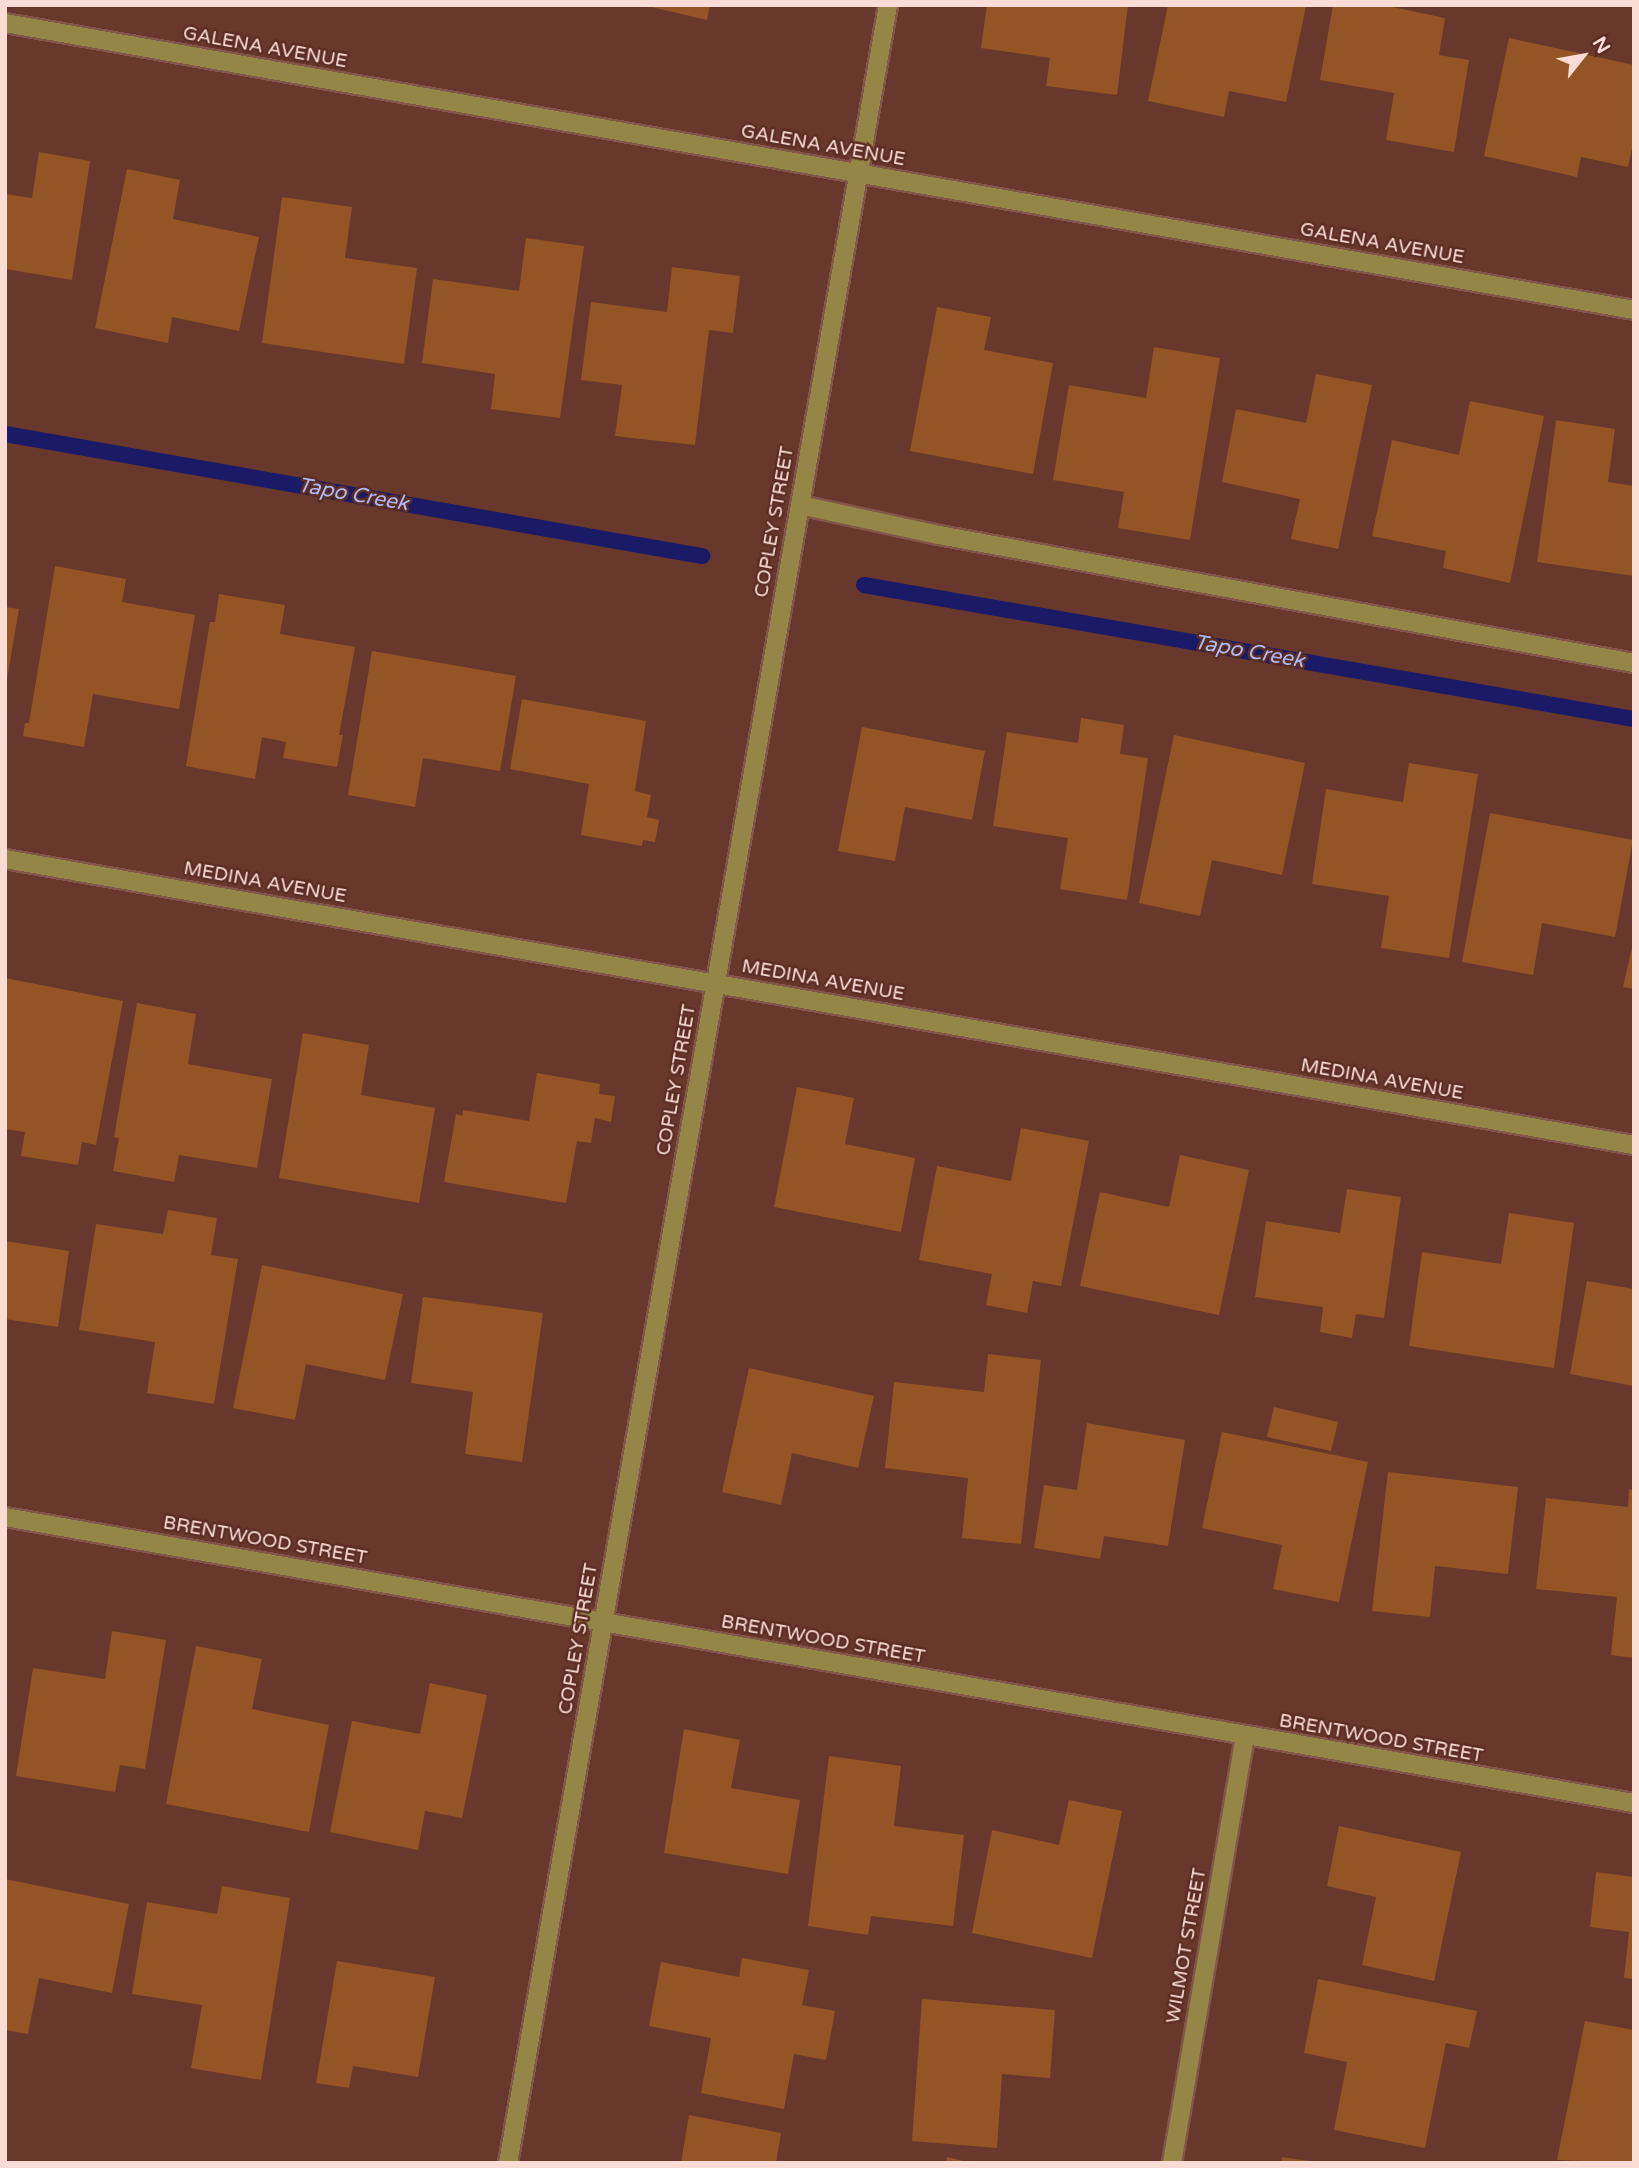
<!DOCTYPE html>
<style>
body{margin:0}
#map{position:relative;width:1639px;height:2168px;overflow:hidden;background:#68382c;font-family:"Varela Round",sans-serif}
div>[style]{position:absolute}
.stream>*{height:16px;margin:-8px;padding:0 8px;transform-origin:8px;border-radius:8px;background:#1b1a66}
.building>*{inset:0;background:#935525}
.roads{filter:drop-shadow(2px 0 #82564a) drop-shadow(-2px 0 #82564a) drop-shadow(0 2px #82564a) drop-shadow(0 -2px #82564a)}
.minor>*{height:18px;margin:-9px;padding:0 9px;transform-origin:9px;border-radius:9px;background:#958546}
span{translate:-50% -50%;white-space:nowrap;text-align:center;line-height:1.15;-webkit-text-stroke:5px #5c2d22;paint-order:stroke}
.street-label{font-size:19px;color:#fadcd4}
.water-label{font-size:21px;color:#acbafc;font-style:italic}
.frame{position:absolute;inset:0;border:7px solid #fadcd4;pointer-events:none}
.north{position:absolute;left:1548px;top:21px;width:70px;height:70px;-webkit-text-stroke:5px #5c2d22;paint-order:stroke;rotate:59deg;font-size:19px;font-weight:700;line-height:28px;text-align:center;color:#fadcd4}
.north::after{content:'';display:block;margin:auto;width:24px;height:32px;background:#fadcd4;clip-path:polygon(50% 0,100% 100%,50% 72%,0 100%)}
</style>
<div id="map">
<div class="stream">
<div style="left:5px;top:434px;width:708px;rotate:9.93deg"></div>
<div style="left:864px;top:585px;width:782px;rotate:9.87deg"></div>
</div>
<div class="building">
<div style="clip-path:polygon(643px 5px,710px 5px,707px 20px)"></div>
<div style="clip-path:polygon(987px 5px,1128px 5px,1117px 95px,1046px 86px,1050px 58px,981px 48px)"></div>
<div style="clip-path:polygon(1168px 5px,1306px 6px,1286px 102px,1229px 91px,1224px 117px,1148px 101px)"></div>
<div style="clip-path:polygon(1333px 5px,1383px 5px,1445px 18px,1439px 55px,1469px 60px,1454px 152px,1386px 140px,1394px 93px,1320px 80px)"></div>
<div style="clip-path:polygon(1509px 38px,1634px 65px,1634px 139px,1628px 167px,1581px 157px,1577px 177px,1484px 156px)"></div>
<div style="clip-path:polygon(39px 152px,90px 161px,72px 280px,5px 269px,5px 194px,32px 198px)"></div>
<div style="clip-path:polygon(127px 169px,180px 180px,173px 219px,259px 237px,239px 331px,172px 317px,168px 343px,95px 328px)"></div>
<div style="clip-path:polygon(282px 197px,352px 207px,345px 258px,417px 268px,404px 364px,262px 343px)"></div>
<div style="clip-path:polygon(526px 238px,584px 246px,560px 418px,491px 409px,495px 374px,422px 363px,433px 279px,519px 291px)"></div>
<div style="clip-path:polygon(672px 267px,740px 276px,733px 333px,709px 330px,695px 445px,615px 436px,622px 385px,581px 380px,591px 302px,667px 312px)"></div>
<div style="clip-path:polygon(937px 307px,991px 317px,984px 350px,1053px 363px,1033px 474px,910px 451px)"></div>
<div style="clip-path:polygon(1154px 347px,1220px 358px,1190px 540px,1118px 528px,1124px 492px,1053px 480px,1069px 385px,1146px 398px)"></div>
<div style="clip-path:polygon(1316px 374px,1372px 385px,1338px 549px,1291px 539px,1300px 499px,1222px 482px,1236px 409px,1306px 423px)"></div>
<div style="clip-path:polygon(1470px 401px,1544px 416px,1510px 583px,1443px 568px,1446px 551px,1372px 536px,1392px 440px,1459px 455px)"></div>
<div style="clip-path:polygon(1556px 420px,1615px 429px,1608px 482px,1634px 486px,1634px 576px,1537px 562px)"></div>
<div style="clip-path:polygon(55px 566px,126px 579px,122px 602px,195px 615px,179px 709px,93px 694px,84px 747px,23px 736px,25px 723px,29px 723px)"></div>
<div style="clip-path:polygon(219px 594px,285px 605px,280px 634px,355px 647px,339px 735px,343px 735px,337px 767px,283px 758px,286px 742px,262px 737px,255px 779px,186px 766px,210px 622px,215px 622px)"></div>
<div style="clip-path:polygon(5px 607px,19px 609px,7px 679px,5px 679px)"></div>
<div style="clip-path:polygon(372px 651px,516px 676px,500px 771px,423px 758px,415px 807px,348px 795px)"></div>
<div style="clip-path:polygon(522px 699px,646px 721px,635px 791px,651px 795px,647px 817px,659px 820px,655px 842px,643px 840px,642px 846px,581px 835px,589px 784px,510px 769px)"></div>
<div style="clip-path:polygon(1081px 718px,1124px 725px,1120px 754px,1148px 758px,1127px 900px,1060px 889px,1068px 838px,993px 826px,1007px 732px,1078px 743px)"></div>
<div style="clip-path:polygon(862px 727px,985px 751px,972px 820px,905px 807px,895px 861px,838px 851px)"></div>
<div style="clip-path:polygon(1174px 735px,1305px 763px,1282px 875px,1212px 860px,1200px 916px,1139px 903px)"></div>
<div style="clip-path:polygon(1409px 763px,1478px 774px,1449px 958px,1381px 948px,1389px 896px,1312px 884px,1326px 789px,1403px 802px)"></div>
<div style="clip-path:polygon(1490px 813px,1633px 840px,1615px 937px,1542px 923px,1533px 975px,1462px 962px)"></div>
<div style="clip-path:polygon(1633px 943px,1634px 943px,1634px 989px,1623px 987px)"></div>
<div style="clip-path:polygon(5px 978px,123px 1001px,96px 1145px,82px 1142px,78px 1165px,21px 1156px,25px 1132px,5px 1129px)"></div>
<div style="clip-path:polygon(137px 1003px,196px 1014px,188px 1064px,272px 1079px,257px 1168px,179px 1155px,174px 1182px,113px 1171px,119px 1138px,114px 1137px)"></div>
<div style="clip-path:polygon(303px 1033px,369px 1045px,361px 1095px,435px 1108px,419px 1203px,279px 1178px)"></div>
<div style="clip-path:polygon(537px 1073px,600px 1084px,599px 1094px,615px 1096px,611px 1122px,595px 1118px,591px 1143px,577px 1141px,566px 1203px,444px 1182px,456px 1114px,462px 1116px,463px 1110px,529px 1121px)"></div>
<div style="clip-path:polygon(797px 1087px,854px 1098px,845px 1144px,915px 1158px,901px 1232px,774px 1207px)"></div>
<div style="clip-path:polygon(1021px 1128px,1089px 1141px,1061px 1286px,1033px 1281px,1027px 1313px,986px 1305px,992px 1274px,919px 1260px,937px 1166px,1011px 1181px)"></div>
<div style="clip-path:polygon(1180px 1155px,1249px 1170px,1219px 1315px,1080px 1286px,1100px 1192px,1169px 1207px)"></div>
<div style="clip-path:polygon(1347px 1189px,1401px 1197px,1384px 1318px,1356px 1314px,1352px 1338px,1320px 1332px,1323px 1307px,1255px 1297px,1266px 1221px,1340px 1233px)"></div>
<div style="clip-path:polygon(168px 1210px,217px 1218px,211px 1255px,238px 1259px,214px 1404px,147px 1393px,155px 1342px,79px 1330px,96px 1224px,163px 1234px)"></div>
<div style="clip-path:polygon(1509px 1213px,1574px 1223px,1554px 1368px,1409px 1346px,1422px 1252px,1501px 1264px)"></div>
<div style="clip-path:polygon(5px 1241px,69px 1251px,58px 1327px,5px 1319px)"></div>
<div style="clip-path:polygon(262px 1265px,403px 1294px,385px 1380px,306px 1364px,295px 1420px,233px 1408px)"></div>
<div style="clip-path:polygon(1587px 1281px,1634px 1289px,1634px 1386px,1570px 1374px)"></div>
<div style="clip-path:polygon(423px 1297px,543px 1313px,522px 1462px,465px 1454px,473px 1392px,411px 1383px)"></div>
<div style="clip-path:polygon(988px 1354px,1041px 1360px,1021px 1544px,962px 1538px,968px 1478px,885px 1468px,894px 1382px,984px 1392px)"></div>
<div style="clip-path:polygon(749px 1368px,874px 1396px,858px 1468px,792px 1453px,781px 1505px,722px 1492px)"></div>
<div style="clip-path:polygon(1274px 1407px,1338px 1422px,1331px 1451px,1267px 1437px)"></div>
<div style="clip-path:polygon(1087px 1423px,1185px 1440px,1168px 1546px,1104px 1536px,1100px 1559px,1034px 1548px,1044px 1485px,1077px 1490px)"></div>
<div style="clip-path:polygon(1222px 1432px,1368px 1462px,1339px 1602px,1273px 1589px,1282px 1545px,1202px 1528px)"></div>
<div style="clip-path:polygon(1388px 1472px,1518px 1487px,1508px 1574px,1435px 1566px,1430px 1617px,1372px 1611px)"></div>
<div style="clip-path:polygon(1629px 1489px,1634px 1490px,1634px 1658px,1611px 1655px,1617px 1597px,1536px 1589px,1546px 1498px,1628px 1507px)"></div>
<div style="clip-path:polygon(112px 1631px,166px 1640px,145px 1769px,120px 1765px,115px 1792px,16px 1776px,33px 1668px,105px 1679px)"></div>
<div style="clip-path:polygon(196px 1646px,262px 1659px,252px 1709px,329px 1725px,309px 1832px,166px 1804px)"></div>
<div style="clip-path:polygon(430px 1683px,487px 1695px,462px 1818px,425px 1811px,418px 1850px,330px 1832px,352px 1721px,420px 1734px)"></div>
<div style="clip-path:polygon(684px 1729px,740px 1740px,731px 1788px,800px 1800px,788px 1874px,664px 1853px)"></div>
<div style="clip-path:polygon(829px 1756px,901px 1766px,894px 1826px,964px 1835px,953px 1926px,871px 1916px,868px 1935px,808px 1926px)"></div>
<div style="clip-path:polygon(1069px 1800px,1122px 1811px,1092px 1958px,972px 1933px,992px 1830px,1059px 1845px)"></div>
<div style="clip-path:polygon(1339px 1826px,1461px 1852px,1434px 1981px,1362px 1965px,1376px 1897px,1327px 1886px)"></div>
<div style="clip-path:polygon(1596px 1872px,1634px 1877px,1634px 1979px,1624px 1978px,1629px 1932px,1590px 1927px)"></div>
<div style="clip-path:polygon(5px 1879px,129px 1904px,112px 1993px,39px 1978px,28px 2034px,5px 2030px)"></div>
<div style="clip-path:polygon(222px 1886px,290px 1898px,261px 2080px,191px 2068px,202px 2005px,132px 1994px,147px 1902px,217px 1914px)"></div>
<div style="clip-path:polygon(742px 1958px,809px 1970px,802px 2005px,835px 2011px,826px 2060px,794px 2054px,784px 2109px,701px 2093px,711px 2038px,649px 2026px,661px 1962px,739px 1977px)"></div>
<div style="clip-path:polygon(337px 1961px,435px 1977px,418px 2077px,353px 2066px,349px 2088px,316px 2083px)"></div>
<div style="clip-path:polygon(1318px 1979px,1477px 2011px,1469px 2048px,1446px 2043px,1425px 2148px,1334px 2130px,1347px 2062px,1304px 2053px)"></div>
<div style="clip-path:polygon(922px 1999px,1055px 2010px,1050px 2078px,1002px 2074px,997px 2148px,912px 2141px)"></div>
<div style="clip-path:polygon(1585px 2021px,1634px 2030px,1634px 2163px,1557px 2160px)"></div>
<div style="clip-path:polygon(689px 2115px,781px 2133px,776px 2163px,681px 2163px)"></div>
<div style="clip-path:polygon(947px 2157px,967px 2162px,967px 2163px,946px 2163px)"></div>
<div style="clip-path:polygon(1282px 2157px,1309px 2161px,1309px 2163px,1281px 2163px)"></div>
</div>
<div class="roads">
<div class="minor">
<div style="left:5px;top:23px;width:1654px;rotate:9.99deg"></div>
<div style="left:800px;top:505px;width:142px;rotate:12.2deg"></div>
<div style="left:939px;top:535px;width:707px;rotate:10.44deg"></div>
<div style="left:5px;top:859px;width:1654px;rotate:9.96deg"></div>
<div style="left:5px;top:1517px;width:1654px;rotate:9.96deg"></div>
<div style="left:508px;top:2163px;width:2191px;rotate:-80.01deg"></div>
<div style="left:1172px;top:2163px;width:432px;rotate:-80.3deg"></div>
</div>
</div>
<div class="street-label">
<span style="left:265px;top:48px;rotate:10deg">GALENA AVENUE</span>
<span style="left:823px;top:146px;rotate:10deg">GALENA AVENUE</span>
<span style="left:1382px;top:244px;rotate:10deg">GALENA AVENUE</span>
<span style="left:775px;top:522px;rotate:-80deg">COPLEY STREET</span>
<span style="left:265px;top:883px;rotate:10deg">MEDINA AVENUE</span>
<span style="left:823px;top:981px;rotate:10deg">MEDINA AVENUE</span>
<span style="left:677px;top:1080px;rotate:-80deg">COPLEY STREET</span>
<span style="left:1382px;top:1080px;rotate:10deg">MEDINA AVENUE</span>
<span style="left:265px;top:1541px;rotate:10deg">BRENTWOOD STREET</span>
<span style="left:579px;top:1639px;rotate:-80deg">COPLEY STREET</span>
<span style="left:823px;top:1640px;rotate:10deg">BRENTWOOD STREET</span>
<span style="left:1381px;top:1739px;rotate:10deg">BRENTWOOD STREET</span>
<span style="left:1187px;top:1946px;rotate:-80deg">WILMOT STREET</span>
</div>
<div class="water-label">
<span style="left:353px;top:495px;rotate:10deg">Tapo Creek</span>
<span style="left:1249px;top:652px;rotate:10deg">Tapo Creek</span>
</div>
<div class="frame"></div>
<div class="north">N</div>
</div>
